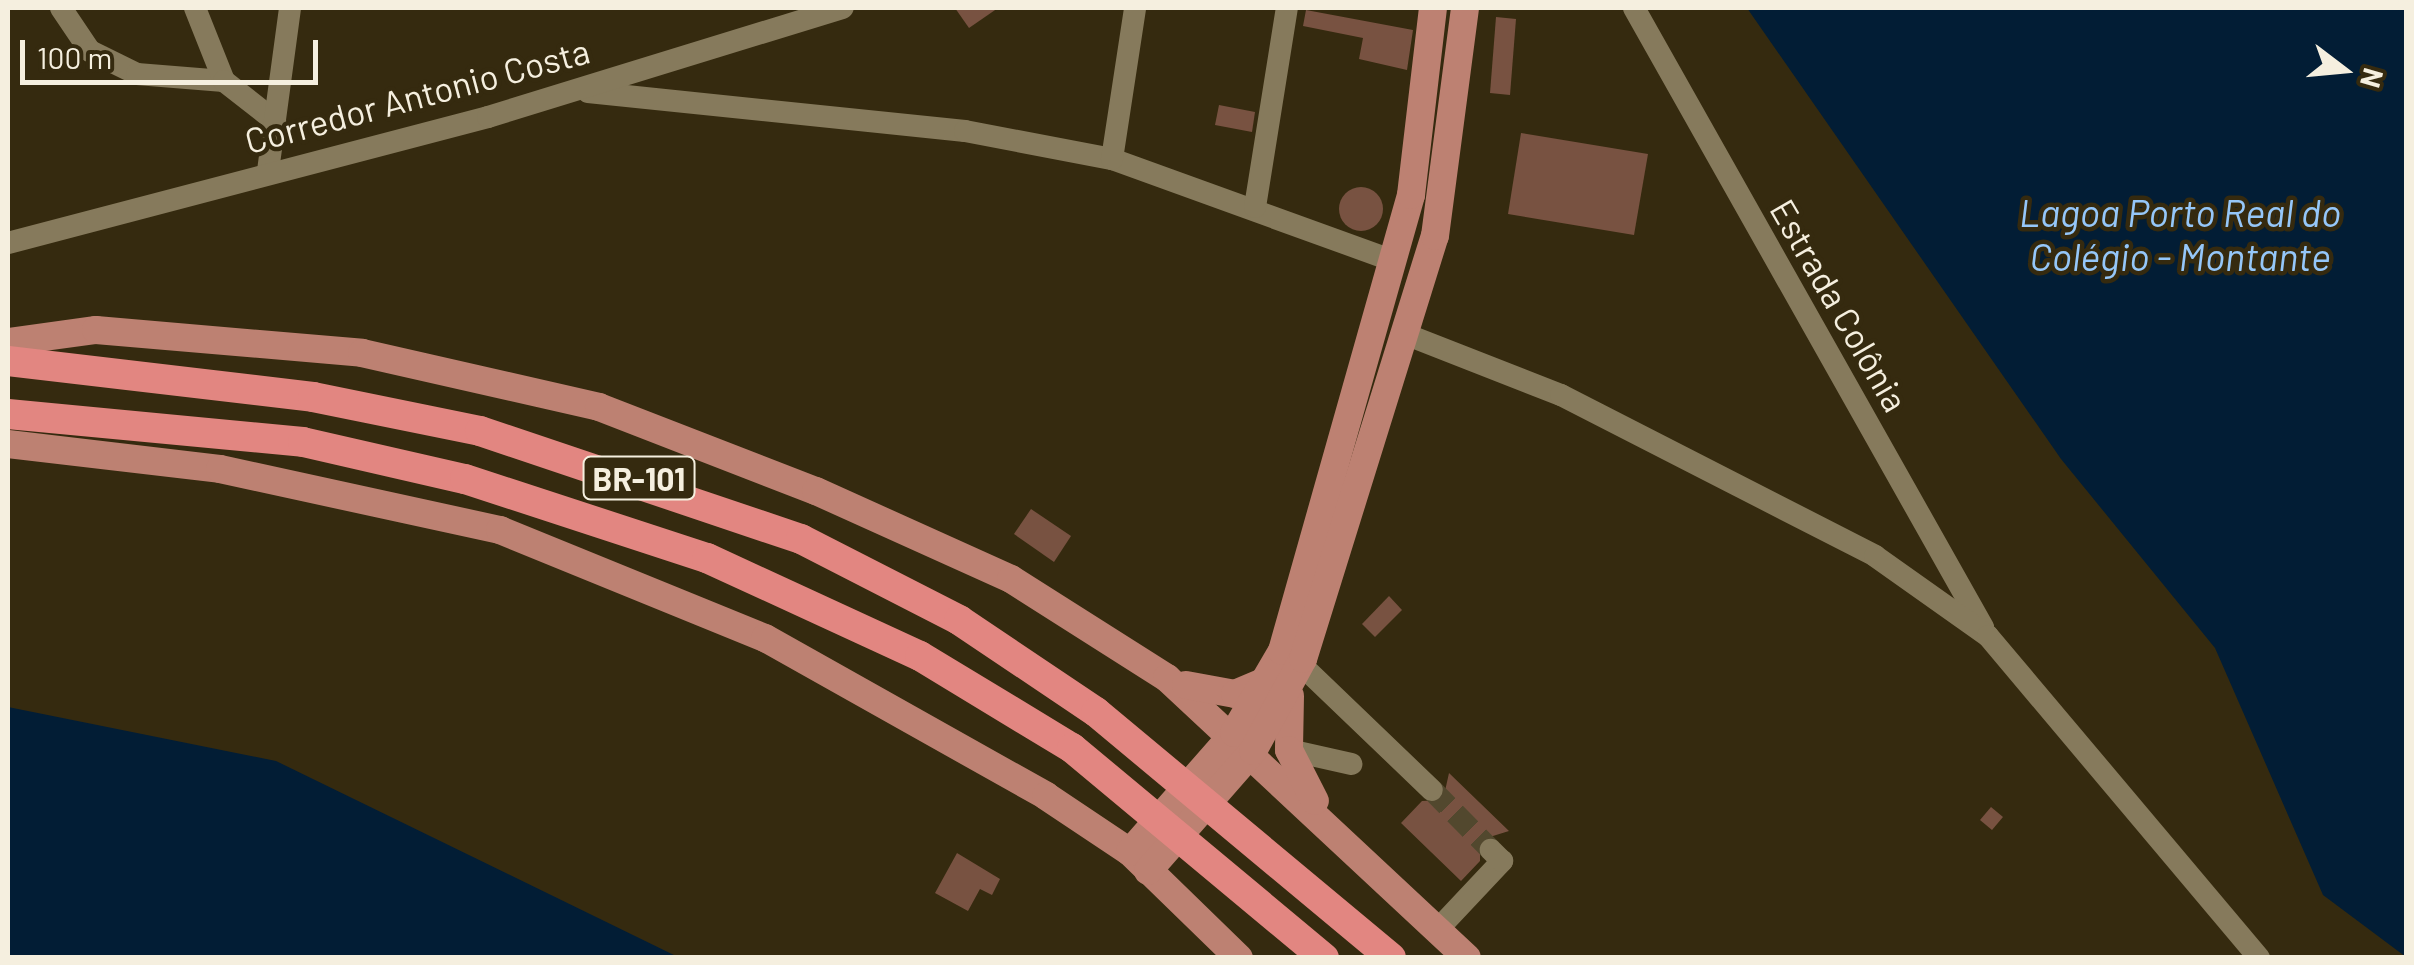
<!DOCTYPE html>
<meta charset="utf-8">
<style>
body{margin:0}
#map{position:relative;width:2414px;height:965px;overflow:hidden;background:#352a0f;font-family:Barlow,sans-serif}
div>[style]{position:absolute}
.water>*{inset:0;background:#021d35}
.building>*{inset:0;background:#785241}
.round{border-radius:50%}
.minor-tunnel>*{height:22px;margin-top:-11px;transform-origin:0;background:repeating-linear-gradient(90deg,#52482e 0 22px,transparent 0 33px)}
.minor>*{height:22px;margin:-11px;padding:0 11px;transform-origin:11px;border-radius:11px;background:#867a5c}
.major>*{height:28px;margin:-14px;padding:0 14px;transform-origin:14px;border-radius:14px;background:#bd8172}
.highway>*{height:30px;margin:-15px;padding:0 15px;transform-origin:15px;border-radius:15px;background:#e28681}
span{translate:-50% -50%;white-space:nowrap;text-align:center;line-height:1.15;-webkit-text-stroke:9px #352a0f;paint-order:stroke}
.shield-label span{padding:2px 8px;background:#352a0f;border:2px solid;border-radius:8px;-webkit-text-stroke-width:0}
.shield-label{font-size:32px;color:#f5efdf;font-weight:700}
.street-label{font-size:35px;color:#f5efdf}
.water-label{font-size:38px;color:#95c7f9;font-style:italic}
.frame{position:absolute;inset:0;border:10px solid #f5efdf;pointer-events:none}
.north{position:absolute;left:2294px;top:20px;width:100px;height:100px;-webkit-text-stroke:8px #352a0f;paint-order:stroke;rotate:106deg;font-size:28px;font-weight:700;line-height:40px;text-align:center;color:#f5efdf}
.north::after{content:'';display:block;margin:auto;width:35px;height:45px;background:#f5efdf;clip-path:polygon(50% 0,100% 100%,50% 72%,0 100%)}
.scale{position:absolute;left:20px;top:40px;width:298px;height:45px;box-sizing:border-box;border:5px solid #f5efdf;border-top:0;padding-left:12px;font-size:30px;line-height:35px;white-space:nowrap;color:#f5efdf;-webkit-text-stroke:8px #352a0f;paint-order:stroke}
</style>
<div id="map">
<div class="water">
<div style="clip-path:polygon(1747px 8px,2406px 8px,2406px 957px,2323px 895px,2215px 648px,2061px 459px)"></div>
<div style="clip-path:polygon(8px 707px,276px 761px,678px 957px,8px 957px)"></div>
</div>
<div class="building">
<div style="clip-path:polygon(955px 8px,998px 8px,969px 28px)"></div>
<div style="clip-path:polygon(1306px 10px,1413px 30px,1407px 70px,1359px 59px,1363px 38px,1303px 26px)"></div>
<div style="clip-path:polygon(1496px 17px,1516px 19px,1510px 95px,1490px 93px)"></div>
<div style="clip-path:polygon(1219px 105px,1255px 112px,1252px 132px,1215px 125px)"></div>
<div style="clip-path:polygon(1521px 133px,1648px 154px,1634px 235px,1508px 214px)"></div>
<div class="round" style="left:1339px;top:187px;width:44px;height:44px"></div>
<div style="clip-path:polygon(1031px 509px,1071px 536px,1054px 562px,1014px 534px)"></div>
<div style="clip-path:polygon(1389px 596px,1402px 610px,1375px 637px,1362px 624px)"></div>
<div style="clip-path:polygon(1449px 773px,1509px 831px,1480px 840px,1480px 861px,1461px 881px,1401px 823px,1422px 801px,1443px 800px)"></div>
<div style="clip-path:polygon(1991px 807px,2003px 817px,1992px 830px,1980px 820px)"></div>
<div style="clip-path:polygon(957px 853px,1000px 879px,992px 895px,980px 889px,968px 911px,935px 893px)"></div>
</div>
<div class="minor-tunnel">
<div style="left:1432px;top:790px;width:84px;rotate:45.5deg"></div>
</div>
<div class="minor">
<div style="left:61px;top:8px;width:52px;rotate:56deg"></div>
<div style="left:90px;top:51px;width:52px;rotate:26.1deg"></div>
<div style="left:137px;top:74px;width:87px;rotate:4.6deg"></div>
<div style="left:195px;top:8px;width:79px;rotate:68.3deg"></div>
<div style="left:224px;top:81px;width:65px;rotate:38.1deg"></div>
<div style="left:1634px;top:8px;width:711px;rotate:60.59deg"></div>
<div style="left:588px;top:92px;width:379px;rotate:5.9deg"></div>
<div style="left:965px;top:131px;width:150px;rotate:10.8deg"></div>
<div style="left:1112px;top:159px;width:300px;rotate:19.9deg"></div>
<div style="left:1112px;top:159px;width:153px;rotate:-81.3deg"></div>
<div style="left:268px;top:171px;width:164px;rotate:-82.3deg"></div>
<div style="left:1255px;top:207px;width:202px;rotate:-80.9deg"></div>
<div style="left:8px;top:243px;width:496px;rotate:-14.7deg"></div>
<div style="left:488px;top:117px;width:371px;rotate:-17.1deg"></div>
<div style="left:1405px;top:334px;width:168px;rotate:21.4deg"></div>
<div style="left:1561px;top:395px;width:353px;rotate:27.1deg"></div>
<div style="left:1875px;top:556px;width:138px;rotate:35.3deg"></div>
<div style="left:1988px;top:636px;width:421px;rotate:49.9deg"></div>
<div style="left:1291px;top:655px;width:195px;rotate:43.8deg"></div>
<div style="left:1289px;top:750px;width:64px;rotate:12.7deg"></div>
<div style="left:1440px;top:927px;width:91px;rotate:-46.8deg"></div>
<div style="left:1502px;top:861px;width:16px;rotate:-135deg"></div>
</div>
<div class="major">
<div style="left:8px;top:342px;width:89px;rotate:-7.8deg"></div>
<div style="left:96px;top:330px;width:267px;rotate:4.9deg"></div>
<div style="left:362px;top:353px;width:243px;rotate:12.8deg"></div>
<div style="left:599px;top:407px;width:233px;rotate:21.2deg"></div>
<div style="left:816px;top:491px;width:214px;rotate:24.3deg"></div>
<div style="left:1011px;top:579px;width:185px;rotate:32.4deg"></div>
<div style="left:1167px;top:678px;width:410px;rotate:43deg"></div>
<div style="left:8px;top:444px;width:213px;rotate:6.7deg"></div>
<div style="left:220px;top:469px;width:287px;rotate:12.3deg"></div>
<div style="left:500px;top:530px;width:286px;rotate:22.2deg"></div>
<div style="left:765px;top:638px;width:322px;rotate:29.3deg"></div>
<div style="left:1046px;top:796px;width:101px;rotate:33.7deg"></div>
<div style="left:1130px;top:852px;width:152px;rotate:44.2deg"></div>
<div style="left:1186px;top:685px;width:50px;rotate:10.4deg"></div>
<div style="left:1235px;top:694px;width:36px;rotate:-23deg"></div>
<div style="left:1290px;top:696px;width:54px;rotate:91.1deg"></div>
<div style="left:1289px;top:750px;width:57px;rotate:63deg"></div>
<div style="left:1130px;top:852px;width:158px;rotate:-48.8deg"></div>
<div style="left:1234px;top:733px;width:95px;rotate:-59.7deg"></div>
<div style="left:1282px;top:651px;width:474px;rotate:-74.2deg"></div>
<div style="left:1411px;top:195px;width:188px;rotate:-83.3deg"></div>
<div style="left:1148px;top:871px;width:159px;rotate:-48.8deg"></div>
<div style="left:1253px;top:751px;width:105px;rotate:-61.5deg"></div>
<div style="left:1303px;top:659px;width:443px;rotate:-72.7deg"></div>
<div style="left:1435px;top:236px;width:230px;rotate:-82.5deg"></div>
</div>
<div class="highway">
<div style="left:8px;top:361px;width:307px;rotate:6.7deg"></div>
<div style="left:313px;top:397px;width:170px;rotate:11.5deg"></div>
<div style="left:480px;top:431px;width:339px;rotate:18.6deg"></div>
<div style="left:801px;top:539px;width:178px;rotate:27.1deg"></div>
<div style="left:959px;top:620px;width:165px;rotate:33.9deg"></div>
<div style="left:1096px;top:712px;width:384px;rotate:39.8deg"></div>
<div style="left:8px;top:414px;width:296px;rotate:5.4deg"></div>
<div style="left:303px;top:442px;width:166px;rotate:12.9deg"></div>
<div style="left:465px;top:479px;width:255px;rotate:18.1deg"></div>
<div style="left:707px;top:558px;width:234px;rotate:24.7deg"></div>
<div style="left:920px;top:656px;width:178px;rotate:31.2deg"></div>
<div style="left:1072px;top:748px;width:328px;rotate:39.8deg"></div>
</div>
<div class="shield-label">
<span style="left:639px;top:478px">BR-101</span>
</div>
<div class="street-label">
<span style="left:417px;top:95px;rotate:-15deg">Corredor Antonio Costa</span>
<span style="left:1840px;top:305px;rotate:60deg">Estrada Colônia</span>
</div>
<div class="water-label">
<span style="left:2180px;top:235px">Lagoa Porto Real do<br>Colégio - Montante</span>
</div>
<div class="frame"></div>
<div class="north">N</div>
<div class="scale">100 m</div>
</div>
